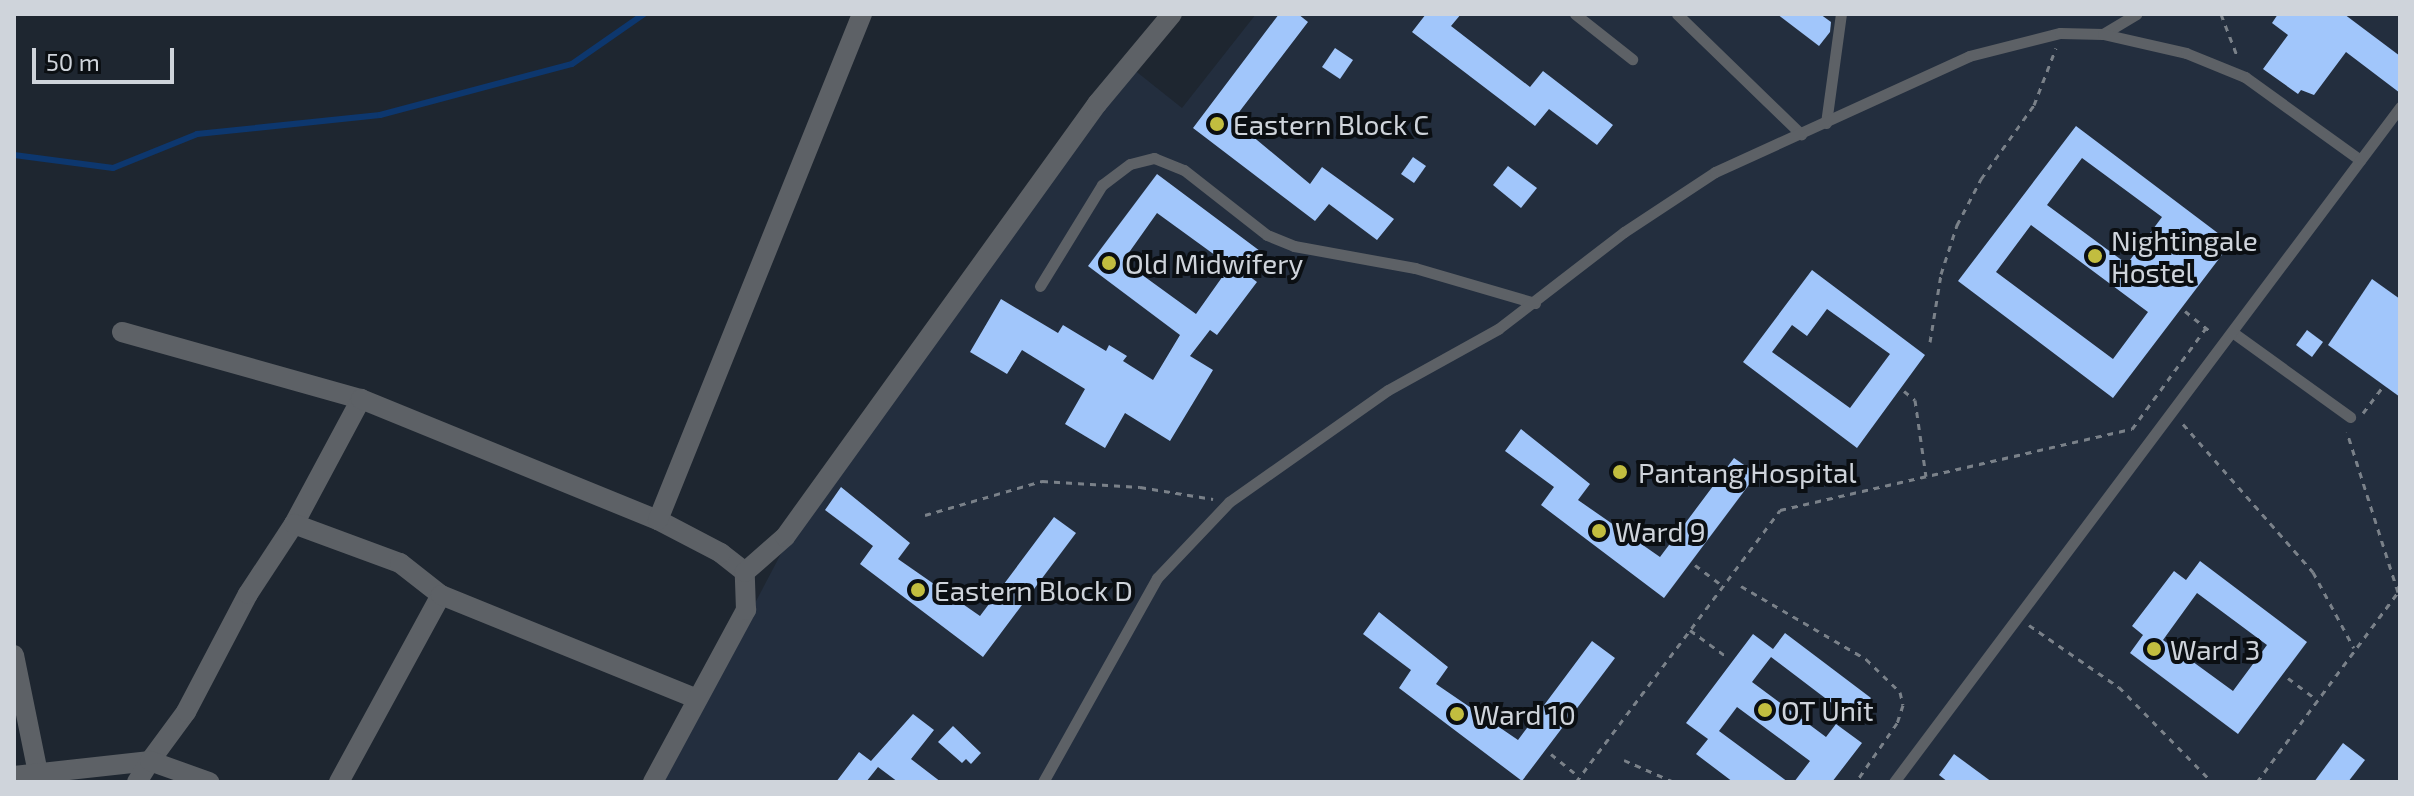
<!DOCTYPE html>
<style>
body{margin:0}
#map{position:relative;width:2414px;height:796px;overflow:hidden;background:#1e2630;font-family:"Exo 2",sans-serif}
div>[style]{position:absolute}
.built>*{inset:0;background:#232e3e}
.stream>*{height:6px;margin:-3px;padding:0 3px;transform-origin:3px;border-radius:3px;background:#0d376e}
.building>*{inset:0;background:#a1c6fb}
.path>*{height:3px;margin-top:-1.5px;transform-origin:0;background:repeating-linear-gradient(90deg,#7a8189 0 6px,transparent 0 12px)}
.service>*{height:11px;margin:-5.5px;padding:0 5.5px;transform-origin:5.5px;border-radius:5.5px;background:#5d6166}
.minor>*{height:20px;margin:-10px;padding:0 10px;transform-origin:10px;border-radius:10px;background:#5d6166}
.dots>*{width:22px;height:22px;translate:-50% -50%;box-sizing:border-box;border:4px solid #0b0f13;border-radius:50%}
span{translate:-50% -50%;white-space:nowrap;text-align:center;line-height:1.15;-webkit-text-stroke:8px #0b0f13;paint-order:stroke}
.poi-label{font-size:28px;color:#cfd4db}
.left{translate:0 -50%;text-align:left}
.frame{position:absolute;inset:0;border:16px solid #cfd4db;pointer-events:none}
.scale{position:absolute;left:32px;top:48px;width:142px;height:36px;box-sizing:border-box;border:4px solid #cfd4db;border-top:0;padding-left:10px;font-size:24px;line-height:28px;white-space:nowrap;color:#cfd4db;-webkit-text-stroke:6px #0b0f13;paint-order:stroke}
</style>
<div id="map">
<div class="built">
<div style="clip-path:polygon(1256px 14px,2400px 14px,2400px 782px,661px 782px,785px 546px,1133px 69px,1182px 108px)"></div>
</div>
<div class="stream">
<div style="left:14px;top:155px;width:100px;rotate:7.5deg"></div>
<div style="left:113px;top:168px;width:91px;rotate:-22deg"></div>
<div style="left:197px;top:134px;width:184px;rotate:-5.9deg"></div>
<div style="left:380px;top:115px;width:199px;rotate:-14.9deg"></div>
<div style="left:572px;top:64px;width:88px;rotate:-34.8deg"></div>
</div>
<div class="building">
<div style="clip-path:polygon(1279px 14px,1298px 14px,1308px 22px,1233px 120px,1310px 184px,1322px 167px,1394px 219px,1377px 240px,1329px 204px,1315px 221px,1193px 128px)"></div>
<div style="clip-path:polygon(1426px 14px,1461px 14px,1451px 26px,1530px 87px,1543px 71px,1613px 125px,1597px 145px,1549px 109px,1535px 126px,1412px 32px)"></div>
<div style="clip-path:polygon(1777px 14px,1820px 14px,1831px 22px,1830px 32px,1819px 46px)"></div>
<div style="clip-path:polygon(2278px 14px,2344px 14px,2400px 56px,2400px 93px,2346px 52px,2314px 95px,2301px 90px,2298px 94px,2263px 69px,2288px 35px,2272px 23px)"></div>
<div style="clip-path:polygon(1335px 48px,1353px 60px,1340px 79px,1322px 67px)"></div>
<div style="clip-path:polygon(evenodd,2076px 126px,2231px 243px,2113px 398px,1958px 281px,2076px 126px,2082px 158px,2162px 217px,2127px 264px,2047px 205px,2082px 158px,2076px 126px,2031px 225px,2148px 312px,2113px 359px,1996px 272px,2031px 225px)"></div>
<div style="clip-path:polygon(1413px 157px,1426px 166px,1414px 183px,1401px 174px)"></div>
<div style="clip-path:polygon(1508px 166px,1537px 188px,1521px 208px,1493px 185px)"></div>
<div style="clip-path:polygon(evenodd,1157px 174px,1264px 254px,1249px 276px,1257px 282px,1217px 335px,1210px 330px,1190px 356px,1213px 370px,1170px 441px,1125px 413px,1105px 448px,1065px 424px,1085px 389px,1022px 350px,1007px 374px,970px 352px,1001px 299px,1058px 333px,1063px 325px,1106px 351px,1109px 345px,1127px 356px,1123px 361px,1153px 380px,1180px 335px,1088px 266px,1157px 174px,1157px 213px,1230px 266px,1196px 314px,1123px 261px,1157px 213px)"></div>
<div style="clip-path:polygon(evenodd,1812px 270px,1925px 355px,1857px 448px,1743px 362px,1812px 270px,1827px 309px,1890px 354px,1850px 408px,1772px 352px,1792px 325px,1807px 336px,1827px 309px)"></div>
<div style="clip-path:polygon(2372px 279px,2400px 299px,2400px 397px,2328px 345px)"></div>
<div style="clip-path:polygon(2307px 330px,2323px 342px,2312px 357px,2296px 345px)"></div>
<div style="clip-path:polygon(1521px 429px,1590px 484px,1578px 500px,1660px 557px,1734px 458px,1757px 474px,1664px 598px,1541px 505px,1554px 487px,1505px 451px)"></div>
<div style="clip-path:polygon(841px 487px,910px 543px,898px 559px,980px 616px,1054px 517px,1076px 533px,983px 657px,860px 564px,873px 546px,825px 510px)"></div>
<div style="clip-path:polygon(evenodd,2200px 561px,2307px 642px,2238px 734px,2130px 653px,2143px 635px,2132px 626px,2174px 571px,2186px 580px,2200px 561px,2197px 593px,2267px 645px,2233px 691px,2163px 640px,2197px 593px)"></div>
<div style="clip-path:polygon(1379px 612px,1448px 667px,1436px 684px,1518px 740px,1592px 641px,1615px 658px,1522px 781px,1399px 688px,1411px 670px,1363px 634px)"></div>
<div style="clip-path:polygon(1785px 633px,1871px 698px,1854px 720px,1771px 657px,1752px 682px,1826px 737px,1836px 724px,1862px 743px,1832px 782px,1794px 782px,1810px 761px,1737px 707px,1719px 731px,1788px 782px,1733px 782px,1696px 754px,1708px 739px,1686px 723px,1753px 634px,1773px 649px)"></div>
<div style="clip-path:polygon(913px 714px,934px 730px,911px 759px,941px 782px,898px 782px,878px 767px,866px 782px,836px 782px,859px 752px,871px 761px)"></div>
<div style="clip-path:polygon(953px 726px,981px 753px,971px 764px,966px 759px,962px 763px,938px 742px)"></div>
<div style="clip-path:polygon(2343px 743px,2365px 760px,2348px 782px,2314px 782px)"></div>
<div style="clip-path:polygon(1954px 754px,1992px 782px,1948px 782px,1939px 775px)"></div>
</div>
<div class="path">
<div style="left:2221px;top:14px;width:47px;rotate:68.9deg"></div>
<div style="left:2185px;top:311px;width:35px;rotate:39deg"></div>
<div style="left:1930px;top:342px;width:69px;rotate:-80.8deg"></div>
<div style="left:1941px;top:274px;width:52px;rotate:-71.9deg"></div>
<div style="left:1957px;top:225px;width:52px;rotate:-62.4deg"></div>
<div style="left:1981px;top:179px;width:91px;rotate:-54.4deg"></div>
<div style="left:2034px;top:105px;width:61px;rotate:-68.9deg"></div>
<div style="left:1904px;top:391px;width:14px;rotate:39deg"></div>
<div style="left:1915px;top:400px;width:77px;rotate:81.8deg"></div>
<div style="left:2363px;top:413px;width:31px;rotate:-53deg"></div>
<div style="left:2183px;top:424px;width:197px;rotate:48.7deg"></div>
<div style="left:2313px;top:572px;width:86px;rotate:61.7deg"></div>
<div style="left:925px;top:515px;width:122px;rotate:-16.2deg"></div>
<div style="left:1042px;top:481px;width:98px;rotate:3.5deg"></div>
<div style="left:1140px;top:487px;width:74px;rotate:9.3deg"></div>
<div style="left:1695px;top:565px;width:35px;rotate:37deg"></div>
<div style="left:1741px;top:586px;width:145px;rotate:30.3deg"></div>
<div style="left:1866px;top:659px;width:47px;rotate:44.1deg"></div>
<div style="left:1900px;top:692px;width:13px;rotate:77deg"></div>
<div style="left:1903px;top:705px;width:19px;rotate:108deg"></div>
<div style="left:1897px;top:723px;width:72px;rotate:124.8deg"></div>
<div style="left:2029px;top:625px;width:109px;rotate:34.6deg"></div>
<div style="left:2119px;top:687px;width:133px;rotate:45.6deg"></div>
<div style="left:1690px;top:630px;width:46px;rotate:36.1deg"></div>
<div style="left:2288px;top:678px;width:36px;rotate:37deg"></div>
<div style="left:1551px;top:754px;width:36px;rotate:39deg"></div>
<div style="left:1624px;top:760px;width:55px;rotate:23.7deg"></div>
<div style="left:1576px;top:782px;width:340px;rotate:-53.1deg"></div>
<div style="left:1780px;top:510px;width:361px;rotate:-13deg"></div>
<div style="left:2132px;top:429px;width:125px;rotate:-53.8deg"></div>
<div style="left:2257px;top:782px;width:237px;rotate:-53.4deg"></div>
<div style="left:2398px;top:592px;width:168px;rotate:-107.7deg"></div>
</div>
<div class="service">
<div style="left:1575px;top:14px;width:73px;rotate:38.3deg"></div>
<div style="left:1677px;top:14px;width:173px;rotate:44.1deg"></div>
<div style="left:2103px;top:34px;width:39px;rotate:-31deg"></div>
<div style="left:1826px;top:123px;width:110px;rotate:-82.2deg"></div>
<div style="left:1040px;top:286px;width:119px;rotate:-58.5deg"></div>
<div style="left:1102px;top:185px;width:35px;rotate:-37deg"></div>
<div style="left:1130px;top:164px;width:25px;rotate:-14deg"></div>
<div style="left:1154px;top:158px;width:32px;rotate:22deg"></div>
<div style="left:1184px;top:170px;width:105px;rotate:38.1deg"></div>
<div style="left:1267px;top:235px;width:29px;rotate:22deg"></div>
<div style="left:1294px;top:246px;width:123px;rotate:10.3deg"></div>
<div style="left:1415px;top:268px;width:125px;rotate:16.3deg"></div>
<div style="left:2235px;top:334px;width:142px;rotate:35.8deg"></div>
<div style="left:1043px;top:782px;width:234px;rotate:-60.8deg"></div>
<div style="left:1157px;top:578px;width:105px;rotate:-46.5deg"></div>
<div style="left:1229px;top:502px;width:194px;rotate:-35.2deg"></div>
<div style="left:1388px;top:390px;width:126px;rotate:-29deg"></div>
<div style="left:1498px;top:329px;width:159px;rotate:-37.6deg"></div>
<div style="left:1624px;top:232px;width:109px;rotate:-33.4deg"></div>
<div style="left:1715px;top:172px;width:279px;rotate:-24.5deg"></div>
<div style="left:1969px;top:56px;width:94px;rotate:-14.2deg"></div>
<div style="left:2060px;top:33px;width:43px;rotate:1.3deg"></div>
<div style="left:2103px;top:34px;width:85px;rotate:12.9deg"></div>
<div style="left:2186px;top:53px;width:64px;rotate:22.1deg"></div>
<div style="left:2245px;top:77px;width:142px;rotate:35.8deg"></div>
<div style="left:1894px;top:782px;width:844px;rotate:-53.14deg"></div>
</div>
<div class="minor">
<div style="left:122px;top:332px;width:248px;rotate:15.7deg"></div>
<div style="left:294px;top:524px;width:142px;rotate:-61.8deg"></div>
<div style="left:361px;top:399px;width:321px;rotate:22.2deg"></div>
<div style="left:745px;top:572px;width:31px;rotate:-142deg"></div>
<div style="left:721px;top:553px;width:71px;rotate:-152.4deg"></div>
<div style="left:658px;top:520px;width:546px;rotate:-68.04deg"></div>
<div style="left:14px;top:655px;width:120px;rotate:78.5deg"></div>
<div style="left:14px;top:776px;width:137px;rotate:-6.3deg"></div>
<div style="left:150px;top:761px;width:61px;rotate:-53.7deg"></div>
<div style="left:186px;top:712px;width:133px;rotate:-62.3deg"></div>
<div style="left:248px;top:594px;width:84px;rotate:-56.7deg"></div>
<div style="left:294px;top:524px;width:113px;rotate:20.2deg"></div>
<div style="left:400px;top:563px;width:52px;rotate:38deg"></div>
<div style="left:137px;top:782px;width:25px;rotate:-58deg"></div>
<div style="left:150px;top:761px;width:63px;rotate:19.6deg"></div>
<div style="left:339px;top:782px;width:213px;rotate:-61.4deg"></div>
<div style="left:441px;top:595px;width:276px;rotate:22.1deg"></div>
<div style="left:653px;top:782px;width:196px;rotate:-61.6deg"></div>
<div style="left:746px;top:610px;width:38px;rotate:-92deg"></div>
<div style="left:745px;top:572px;width:53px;rotate:-41.2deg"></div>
<div style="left:785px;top:537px;width:534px;rotate:-54.23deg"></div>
<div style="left:1097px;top:104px;width:117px;rotate:-50.2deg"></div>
</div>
<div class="dots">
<div style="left:1217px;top:124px;background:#c2bd3f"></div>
<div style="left:2095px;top:256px;background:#c2bd3f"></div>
<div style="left:1109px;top:263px;background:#c2bd3f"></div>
<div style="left:1620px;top:472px;background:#c2bd3f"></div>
<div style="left:1599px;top:531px;background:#c2bd3f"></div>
<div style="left:918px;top:590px;background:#c2bd3f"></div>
<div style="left:2154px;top:649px;background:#c2bd3f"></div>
<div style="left:1765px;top:710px;background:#c2bd3f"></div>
<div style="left:1457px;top:714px;background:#c2bd3f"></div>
</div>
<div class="poi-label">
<span class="left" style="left:1233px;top:124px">Eastern Block C</span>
<span class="left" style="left:2111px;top:256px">Nightingale<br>Hostel</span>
<span class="left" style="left:1125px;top:263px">Old Midwifery</span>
<span class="left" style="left:1638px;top:472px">Pantang Hospital</span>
<span class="left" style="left:1615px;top:531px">Ward 9</span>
<span class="left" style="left:934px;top:590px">Eastern Block D</span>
<span class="left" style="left:2170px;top:649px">Ward 3</span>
<span class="left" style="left:1781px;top:710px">OT Unit</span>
<span class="left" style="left:1473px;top:714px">Ward 10</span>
</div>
<div class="frame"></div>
<div class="scale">50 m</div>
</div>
